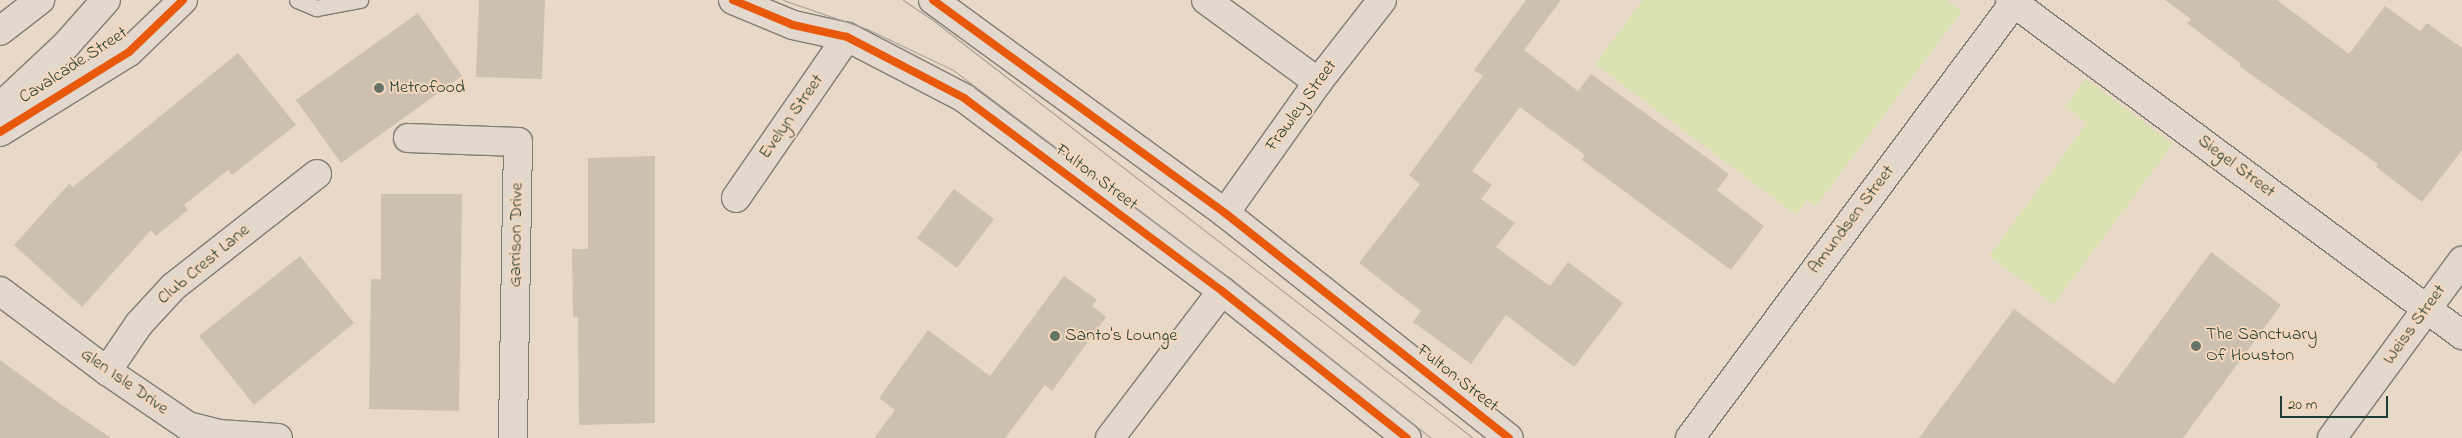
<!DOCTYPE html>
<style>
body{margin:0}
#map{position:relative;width:2462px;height:438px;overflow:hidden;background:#e8d8c8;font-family:"Indie Flower",sans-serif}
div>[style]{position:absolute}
.green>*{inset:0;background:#dbe2b1}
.building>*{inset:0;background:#ccc0b1}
.roads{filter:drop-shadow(1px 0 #7f7d74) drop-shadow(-1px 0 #7f7d74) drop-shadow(0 1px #7f7d74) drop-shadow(0 -1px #7f7d74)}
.lane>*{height:15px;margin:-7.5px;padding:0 7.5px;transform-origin:7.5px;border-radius:7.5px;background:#e3d8cd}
.street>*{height:28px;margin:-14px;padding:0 14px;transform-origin:14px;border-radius:14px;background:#e3d8cd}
.secondary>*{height:28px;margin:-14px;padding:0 14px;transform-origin:14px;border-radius:14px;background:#e3d8cd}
.tram>*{height:1px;margin:-0.5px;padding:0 0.5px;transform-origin:0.5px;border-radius:0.5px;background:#a39e96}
.cycleway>*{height:8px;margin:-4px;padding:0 4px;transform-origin:4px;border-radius:4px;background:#e8590c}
.dots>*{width:14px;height:14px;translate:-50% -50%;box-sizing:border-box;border:2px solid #f5d7bb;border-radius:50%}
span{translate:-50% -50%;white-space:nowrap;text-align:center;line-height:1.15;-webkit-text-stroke:4px #f5d7bb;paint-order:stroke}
.street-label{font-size:18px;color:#1f3d34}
.poi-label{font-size:18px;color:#1f3d34}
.left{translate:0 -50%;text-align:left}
.scale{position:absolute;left:2280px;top:396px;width:108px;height:22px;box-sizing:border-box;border:2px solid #1f3d34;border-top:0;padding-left:6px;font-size:15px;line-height:18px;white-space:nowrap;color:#1f3d34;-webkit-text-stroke:4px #f5d7bb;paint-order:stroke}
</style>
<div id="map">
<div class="green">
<div style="clip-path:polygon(1643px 0,1947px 0,1962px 11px,1816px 206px,1807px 200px,1796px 215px,1595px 64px)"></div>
<div style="clip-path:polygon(2086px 79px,2173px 144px,2054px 304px,1989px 256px,2087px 123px,2065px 106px)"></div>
</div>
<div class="building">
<div style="clip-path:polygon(479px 0,545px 0,542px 79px,476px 77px)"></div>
<div style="clip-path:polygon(1526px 0,1561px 0,1524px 50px,1578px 91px,1591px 74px,1706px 157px,1729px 174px,1717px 190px,1764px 226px,1731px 270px,1582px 160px,1585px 155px,1520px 107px,1472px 171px,1492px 185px,1481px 199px,1515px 223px,1496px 247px,1550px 286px,1568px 262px,1623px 303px,1574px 367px,1506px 315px,1471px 364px,1413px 322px,1421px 311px,1359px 263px,1420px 184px,1409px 175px,1483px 76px,1474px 70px)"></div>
<div style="clip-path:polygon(2165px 0,2277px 0,2349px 54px,2385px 6px,2420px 31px,2427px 23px,2462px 48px,2462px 150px,2422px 202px,2376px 167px,2378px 164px,2239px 66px,2241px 64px,2187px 23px,2191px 19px)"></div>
<div style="clip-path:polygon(418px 13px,462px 76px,341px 163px,296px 100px)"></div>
<div style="clip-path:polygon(238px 53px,296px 125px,232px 175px,228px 170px,184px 205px,188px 210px,156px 236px,151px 230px,82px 307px,14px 245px,69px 184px,73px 187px)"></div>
<div style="clip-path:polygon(655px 156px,655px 423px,579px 425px,578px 317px,573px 317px,572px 249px,588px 249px,588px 158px)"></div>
<div style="clip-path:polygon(954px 189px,994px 219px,957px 268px,917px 238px)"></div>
<div style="clip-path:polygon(381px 194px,462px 194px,459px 411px,369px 409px,371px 279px,381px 279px)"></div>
<div style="clip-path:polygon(2211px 252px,2281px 305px,2183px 438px,1919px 438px,2014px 309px,2114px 384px)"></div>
<div style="clip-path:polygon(300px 256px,354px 323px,254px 405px,199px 336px)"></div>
<div style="clip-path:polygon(1064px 276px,1097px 300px,1092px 306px,1106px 317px,1052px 391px,1045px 385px,1005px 438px,874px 438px,895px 410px,879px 398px,928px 330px,990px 376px)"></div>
<div style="clip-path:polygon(0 360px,59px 403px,111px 438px,0 438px)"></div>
</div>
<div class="roads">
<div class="lane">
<div style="left:297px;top:0;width:21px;rotate:23deg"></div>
<div style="left:316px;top:8px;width:45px;rotate:-10.3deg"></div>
</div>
<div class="street">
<div style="left:1206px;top:0;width:139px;rotate:36.2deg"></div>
<div style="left:2010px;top:0;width:563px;rotate:36.54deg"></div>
<div style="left:408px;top:138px;width:110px;rotate:2.1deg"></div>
<div style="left:518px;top:142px;width:296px;rotate:91deg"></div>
<div style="left:736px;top:198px;width:196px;rotate:-55.4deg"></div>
<div style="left:1225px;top:213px;width:161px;rotate:-54.6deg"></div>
<div style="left:1318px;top:82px;width:104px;rotate:-52deg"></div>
<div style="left:0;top:291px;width:134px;rotate:36.8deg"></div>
<div style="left:107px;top:371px;width:98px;rotate:34.2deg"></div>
<div style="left:188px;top:426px;width:32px;rotate:14deg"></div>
<div style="left:219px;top:434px;width:59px;rotate:3.9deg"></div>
<div style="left:107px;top:371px;width:57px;rotate:-55.8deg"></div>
<div style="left:139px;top:324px;width:50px;rotate:-47.4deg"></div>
<div style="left:173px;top:287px;width:183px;rotate:-38.1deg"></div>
<div style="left:1110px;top:438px;width:185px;rotate:-52.7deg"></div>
<div style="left:1690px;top:438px;width:542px;rotate:-53.32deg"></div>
<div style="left:2332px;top:438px;width:220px;rotate:-53.7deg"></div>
</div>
<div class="secondary">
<div style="left:733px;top:0;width:65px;rotate:22.6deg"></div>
<div style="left:793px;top:25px;width:55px;rotate:12.5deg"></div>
<div style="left:847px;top:37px;width:132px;rotate:27.5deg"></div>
<div style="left:964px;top:98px;width:322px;rotate:36.8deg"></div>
<div style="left:1222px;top:291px;width:236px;rotate:38.5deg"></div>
<div style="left:933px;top:0;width:361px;rotate:36.1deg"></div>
<div style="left:1225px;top:213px;width:362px;rotate:38.4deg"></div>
<div style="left:0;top:31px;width:51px;rotate:-37.8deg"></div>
<div style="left:0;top:107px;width:91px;rotate:-43.2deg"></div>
<div style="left:66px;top:45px;width:60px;rotate:-48.4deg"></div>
<div style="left:0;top:132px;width:152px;rotate:-31.8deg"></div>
<div style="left:129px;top:52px;width:75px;rotate:-43.9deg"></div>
</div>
</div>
<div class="tram">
<div style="left:783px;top:0;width:89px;rotate:19deg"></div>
<div style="left:867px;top:29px;width:95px;rotate:25.5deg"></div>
<div style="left:953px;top:70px;width:331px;rotate:37deg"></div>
<div style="left:1217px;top:269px;width:273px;rotate:38.3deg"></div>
<div style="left:903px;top:0;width:37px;rotate:34deg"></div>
<div style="left:934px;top:21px;width:681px;rotate:37.73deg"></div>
</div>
<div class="cycleway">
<div style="left:733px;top:0;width:65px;rotate:22.6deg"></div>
<div style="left:793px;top:25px;width:55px;rotate:12.5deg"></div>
<div style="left:847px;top:37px;width:132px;rotate:27.5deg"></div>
<div style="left:964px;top:98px;width:322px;rotate:36.8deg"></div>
<div style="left:1222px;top:291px;width:236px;rotate:38.5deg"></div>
<div style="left:933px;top:0;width:361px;rotate:36.1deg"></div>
<div style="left:1225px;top:213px;width:362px;rotate:38.4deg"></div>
<div style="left:0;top:132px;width:152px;rotate:-31.8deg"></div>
<div style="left:129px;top:52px;width:75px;rotate:-43.9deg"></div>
</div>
<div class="dots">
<div style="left:379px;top:88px;background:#657368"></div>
<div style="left:1055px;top:336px;background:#657368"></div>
<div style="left:2196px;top:346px;background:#657368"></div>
</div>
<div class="street-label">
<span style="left:74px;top:66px;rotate:-33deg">Cavalcade Street</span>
<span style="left:1302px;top:106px;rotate:-54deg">Frawley Street</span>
<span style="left:792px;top:117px;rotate:-55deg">Evelyn Street</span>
<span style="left:2236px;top:167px;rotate:37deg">Siegel Street</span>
<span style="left:1096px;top:178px;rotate:37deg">Fulton Street</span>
<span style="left:1852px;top:220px;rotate:-53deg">Amundsen Street</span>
<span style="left:517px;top:235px;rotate:-89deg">Garrison Drive</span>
<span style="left:204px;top:265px;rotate:-40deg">Club Crest Lane</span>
<span style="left:2415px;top:325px;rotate:-54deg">Weiss Street</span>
<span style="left:1457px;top:379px;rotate:38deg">Fulton Street</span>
<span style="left:124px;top:382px;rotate:35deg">Glen Isle Drive</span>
</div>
<div class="poi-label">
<span class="left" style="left:389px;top:88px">Metrofood</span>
<span class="left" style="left:1065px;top:336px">Santo's Lounge</span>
<span class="left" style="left:2206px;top:346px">The Sanctuary<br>Of Houston</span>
</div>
<div class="scale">20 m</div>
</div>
